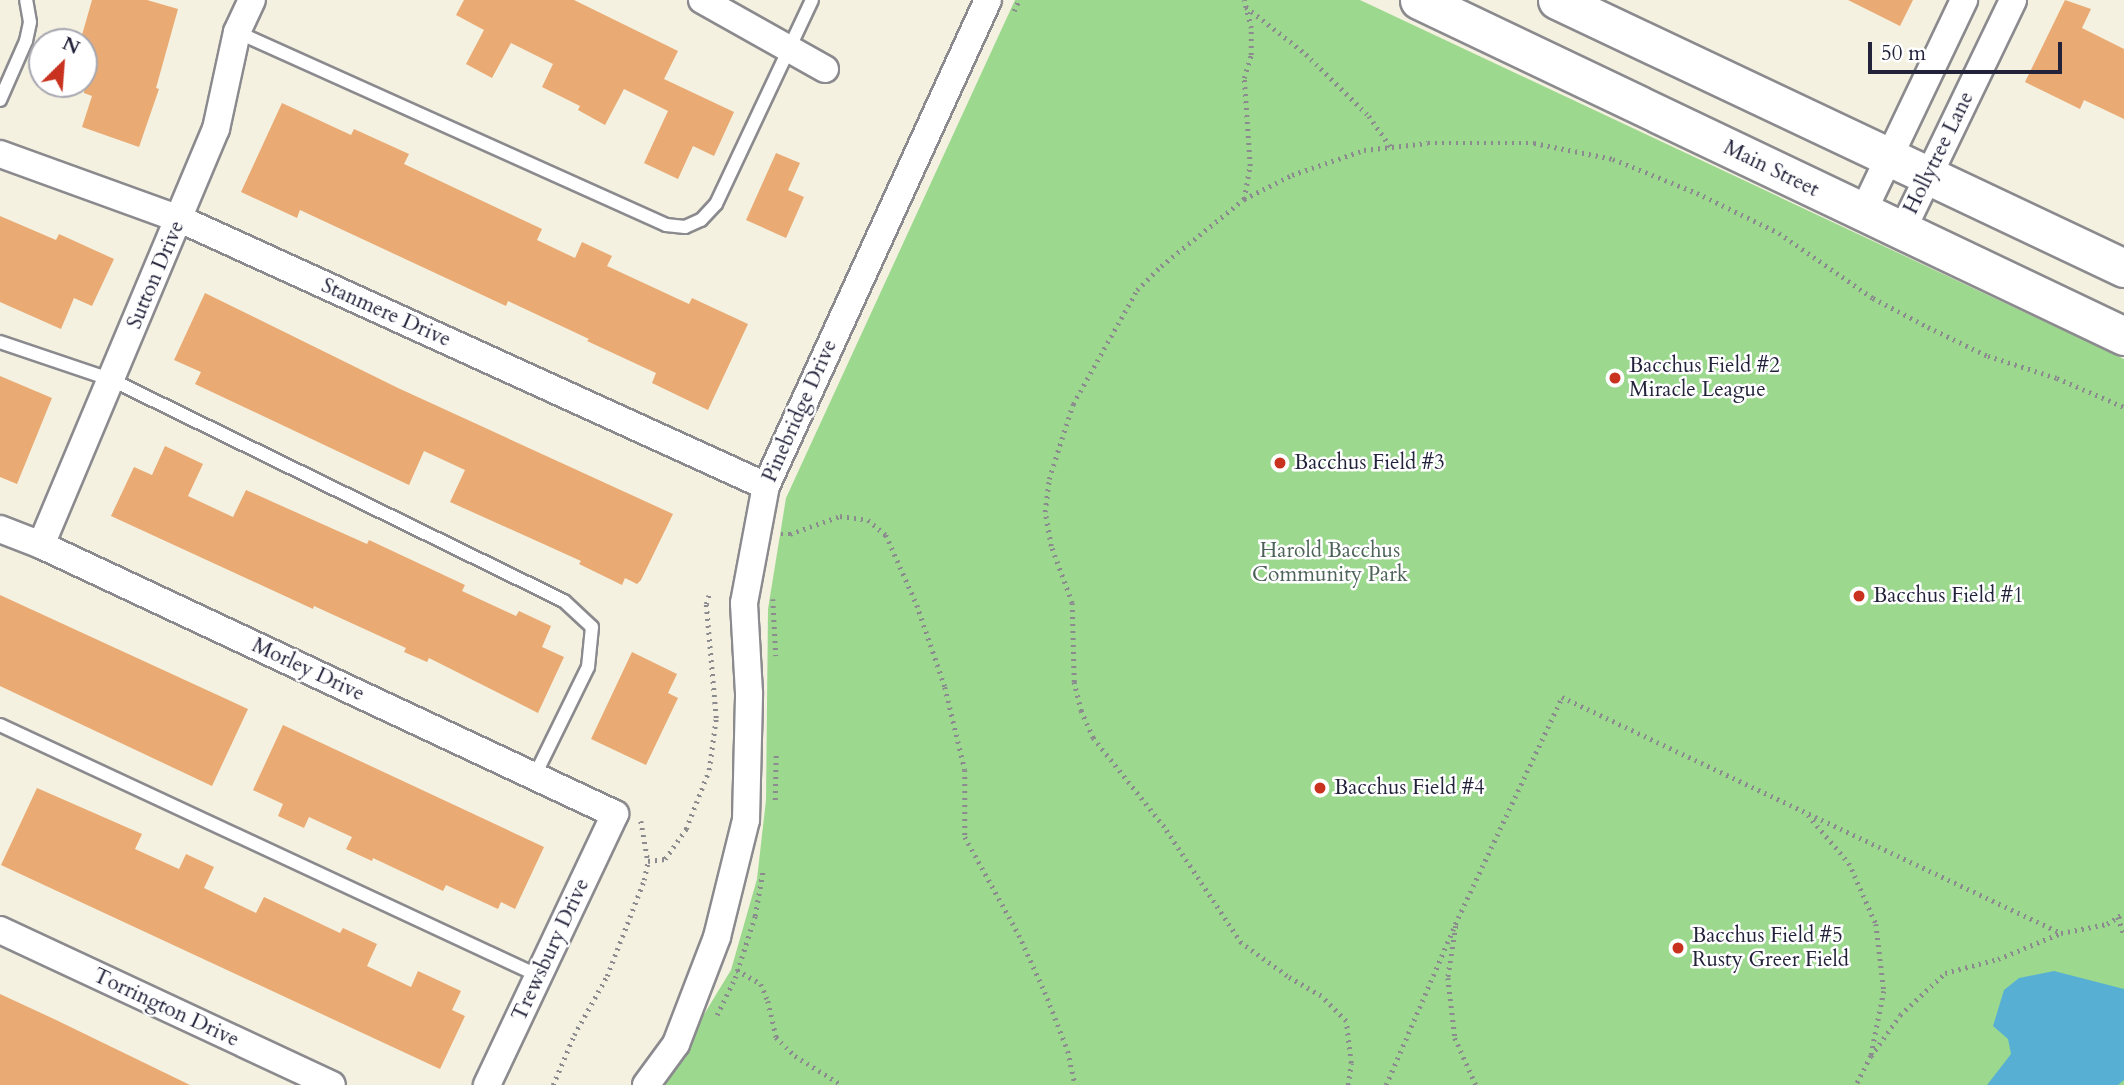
<!DOCTYPE html>
<style>
body{margin:0}
#map{position:relative;width:2124px;height:1085px;overflow:hidden;background:#f4f1e0;font-family:Cardo,serif}
div>[style]{position:absolute}
.green>*{inset:0;background:#9cd98e}
.water>*{inset:0;background:#57b0d4}
.building>*{inset:0;background:#e9ab73}
.path>*{height:4.5px;margin-top:-2.25px;transform-origin:0;background:repeating-linear-gradient(90deg,#8b8a8e 0 2px,transparent 0 7px)}
.roads{filter:drop-shadow(2px 0 #8b8a8e) drop-shadow(-2px 0 #8b8a8e) drop-shadow(0 2px #8b8a8e) drop-shadow(0 -2px #8b8a8e)}
.lane>*{height:12px;margin:-6px;padding:0 6px;transform-origin:6px;border-radius:6px;background:#fff}
.street>*{height:26px;margin:-13px;padding:0 13px;transform-origin:13px;border-radius:13px;background:#fff}
.secondary>*{height:37px;margin:-18.5px;padding:0 18.5px;transform-origin:18.5px;border-radius:18.5px;background:#fff}
.dots>*{width:19px;height:19px;translate:-50% -50%;box-sizing:border-box;border:4px solid #fff;border-radius:50%}
span{translate:-50% -50%;white-space:nowrap;text-align:center;line-height:1.15;-webkit-text-stroke:5px #fff;paint-order:stroke}
.street-label{font-size:21px;color:#22223b}
.poi-label{font-size:21px;color:#22223b}
.left{translate:0 -50%;text-align:left}
.park-label{font-size:21px;color:#4d6258}
.north{position:absolute;left:28px;top:28px;width:70px;height:70px;box-sizing:border-box;background:#fff;border:2px solid #a7a7b1;border-radius:50%;rotate:25deg;font-size:19px;font-weight:700;line-height:28px;text-align:center;color:#22223b}
.north::after{content:'';display:block;margin:auto;width:24px;height:32px;background:#c8321e;clip-path:polygon(50% 0,100% 100%,50% 72%,0 100%)}
.scale{position:absolute;left:1868px;top:42px;width:194px;height:32px;box-sizing:border-box;border:4px solid #22223b;border-top:0;padding-left:9px;font-size:21px;line-height:24px;white-space:nowrap;color:#22223b;-webkit-text-stroke:5px #fff;paint-order:stroke}
</style>
<div id="map">
<div class="green">
<div style="clip-path:polygon(1015px 0,1360px 0,2124px 359px,2124px 1085px,661px 1085px,731px 970px,757px 879px,766px 800px,768px 609px,786px 498px)"></div>
</div>
<div class="water">
<div style="clip-path:polygon(2054px 971px,2124px 989px,2124px 1080px,2118px 1085px,1987px 1085px,2011px 1054px,2008px 1039px,1993px 1026px,2004px 990px,2019px 978px)"></div>
</div>
<div class="building">
<div style="clip-path:polygon(92px 0,147px 0,178px 9px,156px 88px,159px 89px,139px 147px,82px 127px,92px 96px,84px 93px,84px 42px,80px 42px)"></div>
<div style="clip-path:polygon(464px 0,574px 0,678px 51px,664px 79px,734px 112px,714px 156px,693px 146px,678px 179px,644px 163px,668px 111px,624px 89px,605px 125px,578px 110px,580px 106px,542px 87px,553px 64px,511px 43px,492px 78px,466px 64px,484px 30px,456px 15px)"></div>
<div style="clip-path:polygon(1848px 0,1913px 0,1900px 26px)"></div>
<div style="clip-path:polygon(2065px 0,2091px 9px,2082px 28px,2124px 49px,2124px 119px,2084px 100px,2080px 109px,2025px 82px)"></div>
<div style="clip-path:polygon(282px 103px,351px 135px,354px 129px,409px 154px,404px 164px,542px 229px,537px 240px,575px 258px,582px 242px,612px 256px,607px 266px,689px 304px,692px 298px,748px 324px,708px 410px,652px 383px,656px 373px,587px 341px,589px 339px,508px 301px,506px 306px,300px 210px,297px 218px,241px 192px)"></div>
<div style="clip-path:polygon(776px 153px,800px 163px,788px 190px,804px 197px,786px 238px,746px 220px)"></div>
<div style="clip-path:polygon(0 216px,56px 240px,59px 234px,114px 259px,92px 306px,74px 298px,61px 329px,0 302px)"></div>
<div style="clip-path:polygon(205px 293px,398px 388px,673px 514px,641px 580px,637px 584px,625px 578px,622px 585px,579px 564px,581px 561px,450px 502px,465px 470px,424px 451px,409px 485px,195px 384px,201px 372px,174px 360px)"></div>
<div style="clip-path:polygon(0 376px,52px 398px,17px 484px,0 477px)"></div>
<div style="clip-path:polygon(165px 446px,203px 464px,188px 496px,233px 517px,246px 490px,367px 544px,369px 540px,465px 585px,462px 591px,516px 616px,519px 611px,551px 626px,542px 647px,564px 657px,538px 713px,429px 658px,427px 662px,404px 652px,406px 648px,314px 606px,313px 609px,111px 516px,134px 467px,152px 475px)"></div>
<div style="clip-path:polygon(0 595px,248px 709px,212px 786px,0 686px)"></div>
<div style="clip-path:polygon(632px 652px,677px 674px,668px 693px,678px 698px,646px 765px,591px 739px)"></div>
<div style="clip-path:polygon(283px 725px,544px 847px,515px 909px,501px 902px,498px 909px,446px 885px,443px 891px,373px 858px,372px 861px,346px 849px,352px 837px,309px 817px,304px 828px,278px 816px,283px 804px,253px 790px)"></div>
<div style="clip-path:polygon(37px 788px,142px 834px,135px 849px,179px 869px,186px 854px,214px 867px,204px 888px,256px 913px,264px 897px,340px 933px,343px 928px,377px 944px,367px 966px,411px 987px,418px 971px,461px 991px,452px 1010px,465px 1016px,440px 1069px,1px 865px)"></div>
<div style="clip-path:polygon(0 994px,54px 1019px,190px 1085px,0 1085px)"></div>
</div>
<div class="path">
<div style="left:1246px;top:7px;width:76px;rotate:38.1deg"></div>
<div style="left:1306px;top:54px;width:88px;rotate:44.5deg"></div>
<div style="left:1369px;top:116px;width:38px;rotate:55deg"></div>
<div style="left:1014px;top:11px;width:12px;rotate:-66deg"></div>
<div style="left:1244px;top:199px;width:34px;rotate:-80deg"></div>
<div style="left:1250px;top:166px;width:88px;rotate:-93.9deg"></div>
<div style="left:1244px;top:78px;width:24px;rotate:-73deg"></div>
<div style="left:1251px;top:55px;width:27px;rotate:-90deg"></div>
<div style="left:1251px;top:28px;width:29px;rotate:-104deg"></div>
<div style="left:781px;top:534px;width:9px"></div>
<div style="left:790px;top:534px;width:53px;rotate:-19.8deg"></div>
<div style="left:840px;top:516px;width:28px;rotate:8deg"></div>
<div style="left:868px;top:520px;width:23px;rotate:40deg"></div>
<div style="left:886px;top:535px;width:77px;rotate:66.1deg"></div>
<div style="left:917px;top:605px;width:87px;rotate:71.1deg"></div>
<div style="left:945px;top:687px;width:85px;rotate:76.5deg"></div>
<div style="left:965px;top:770px;width:67px;rotate:90deg"></div>
<div style="left:965px;top:837px;width:112px;rotate:61.1deg"></div>
<div style="left:1019px;top:935px;width:63px;rotate:65.5deg"></div>
<div style="left:1045px;top:992px;width:63px;rotate:68.7deg"></div>
<div style="left:1068px;top:1051px;width:35px;rotate:78deg"></div>
<div style="left:773px;top:599px;width:57px;rotate:87deg"></div>
<div style="left:775px;top:800px;width:47px;rotate:-88.8deg"></div>
<div style="left:1808px;top:815px;width:63px;rotate:49.5deg"></div>
<div style="left:1849px;top:863px;width:67px;rotate:66.1deg"></div>
<div style="left:1876px;top:924px;width:67px;rotate:83.2deg"></div>
<div style="left:1884px;top:991px;width:66px;rotate:101.3deg"></div>
<div style="left:1871px;top:1056px;width:33px;rotate:117deg"></div>
<div style="left:641px;top:821px;width:41px;rotate:80.1deg"></div>
<div style="left:648px;top:861px;width:17px;rotate:-7deg"></div>
<div style="left:665px;top:859px;width:37px;rotate:-55deg"></div>
<div style="left:686px;top:829px;width:63px;rotate:-68.7deg"></div>
<div style="left:709px;top:770px;width:52px;rotate:-82.3deg"></div>
<div style="left:716px;top:718px;width:114px;rotate:-95deg"></div>
<div style="left:706px;top:604px;width:9px;rotate:-72deg"></div>
<div style="left:2118px;top:917px;width:18px;rotate:71deg"></div>
<div style="left:1456px;top:926px;width:53px;rotate:98.7deg"></div>
<div style="left:1448px;top:978px;width:60px;rotate:83.3deg"></div>
<div style="left:1455px;top:1038px;width:51px;rotate:65.9deg"></div>
<div style="left:737px;top:970px;width:28px;rotate:30deg"></div>
<div style="left:761px;top:984px;width:18px;rotate:68deg"></div>
<div style="left:768px;top:1001px;width:37px;rotate:77deg"></div>
<div style="left:776px;top:1037px;width:27px;rotate:45deg"></div>
<div style="left:795px;top:1056px;width:55px;rotate:31.7deg"></div>
<div style="left:717px;top:1015px;width:41px;rotate:-64.1deg"></div>
<div style="left:735px;top:978px;width:65px;rotate:-72.1deg"></div>
<div style="left:755px;top:916px;width:47px;rotate:-80.1deg"></div>
<div style="left:1871px;top:1056px;width:50px;rotate:-54.7deg"></div>
<div style="left:1900px;top:1015px;width:62px;rotate:-43deg"></div>
<div style="left:1945px;top:973px;width:55px;rotate:-14.8deg"></div>
<div style="left:1998px;top:959px;width:68px;rotate:-22.4deg"></div>
<div style="left:2061px;top:933px;width:47px;rotate:-11.1deg"></div>
<div style="left:2107px;top:924px;width:20px;rotate:-33deg"></div>
<div style="left:553px;top:1085px;width:54px;rotate:-67.2deg"></div>
<div style="left:574px;top:1035px;width:68px;rotate:-60.8deg"></div>
<div style="left:607px;top:976px;width:103px;rotate:-68.9deg"></div>
<div style="left:644px;top:880px;width:19px;rotate:-78deg"></div>
<div style="left:1348px;top:1085px;width:22px;rotate:-82deg"></div>
<div style="left:1351px;top:1063px;width:42px;rotate:-96.8deg"></div>
<div style="left:1346px;top:1021px;width:35px;rotate:-135deg"></div>
<div style="left:1321px;top:996px;width:39px;rotate:-150deg"></div>
<div style="left:1287px;top:976px;width:57px;rotate:-144.3deg"></div>
<div style="left:1241px;top:943px;width:139px;rotate:-123.6deg"></div>
<div style="left:1164px;top:827px;width:114px;rotate:-128.6deg"></div>
<div style="left:1093px;top:738px;width:30px;rotate:-114deg"></div>
<div style="left:1081px;top:711px;width:30px;rotate:-104deg"></div>
<div style="left:1074px;top:682px;width:79px;rotate:-91.5deg"></div>
<div style="left:1072px;top:603px;width:61px;rotate:-110.2deg"></div>
<div style="left:1051px;top:546px;width:35px;rotate:-100deg"></div>
<div style="left:1045px;top:512px;width:33px;rotate:-83deg"></div>
<div style="left:1049px;top:479px;width:79px;rotate:-72.3deg"></div>
<div style="left:1073px;top:404px;width:131px;rotate:-60.7deg"></div>
<div style="left:1137px;top:290px;width:34px;rotate:-45deg"></div>
<div style="left:1161px;top:266px;width:107px;rotate:-38.9deg"></div>
<div style="left:1244px;top:199px;width:54px;rotate:-26.6deg"></div>
<div style="left:1292px;top:175px;width:76px;rotate:-19.1deg"></div>
<div style="left:1364px;top:150px;width:64px;rotate:-6.2deg"></div>
<div style="left:1428px;top:143px;width:106px"></div>
<div style="left:1534px;top:143px;width:81px;rotate:11.4deg"></div>
<div style="left:1613px;top:159px;width:91px;rotate:22deg"></div>
<div style="left:1697px;top:193px;width:91px;rotate:26deg"></div>
<div style="left:1779px;top:233px;width:114px;rotate:34.7deg"></div>
<div style="left:1873px;top:298px;width:62px;rotate:27.8deg"></div>
<div style="left:1928px;top:327px;width:67px;rotate:25.8deg"></div>
<div style="left:1988px;top:356px;width:72px;rotate:17.7deg"></div>
<div style="left:2057px;top:378px;width:73px;rotate:23.4deg"></div>
<div style="left:1386px;top:1085px;width:182px;rotate:-66.7deg"></div>
<div style="left:1458px;top:918px;width:244px;rotate:-64.8deg"></div>
<div style="left:1562px;top:697px;width:552px;rotate:25.31deg"></div>
</div>
<div class="roads">
<div class="lane">
<div style="left:237px;top:32px;width:470px;rotate:24.2deg"></div>
<div style="left:666px;top:225px;width:19px;rotate:6deg"></div>
<div style="left:685px;top:227px;width:17px;rotate:-24deg"></div>
<div style="left:701px;top:220px;width:22px;rotate:-47deg"></div>
<div style="left:716px;top:204px;width:225px;rotate:-64.8deg"></div>
<div style="left:0;top:100px;width:64px;rotate:-66.2deg"></div>
<div style="left:26px;top:41px;width:19px;rotate:-78deg"></div>
<div style="left:30px;top:22px;width:22px;rotate:-100deg"></div>
<div style="left:0;top:342px;width:118px;rotate:18.7deg"></div>
<div style="left:112px;top:380px;width:503px;rotate:26.06deg"></div>
<div style="left:564px;top:601px;width:38px;rotate:43deg"></div>
<div style="left:592px;top:627px;width:40px;rotate:95.7deg"></div>
<div style="left:588px;top:667px;width:123px;rotate:116.1deg"></div>
<div style="left:0;top:725px;width:595px;rotate:24.97deg"></div>
</div>
<div class="street">
<div style="left:702px;top:0;width:141px;rotate:29.3deg"></div>
<div style="left:0;top:154px;width:191px;rotate:19.9deg"></div>
<div style="left:180px;top:219px;width:644px;rotate:24.5deg"></div>
<div style="left:1863px;top:212px;width:235px;rotate:-64.5deg"></div>
<div style="left:1902px;top:231px;width:256px;rotate:-64.3deg"></div>
<div style="left:0;top:529px;width:44px;rotate:21.3deg"></div>
<div style="left:41px;top:545px;width:634px;rotate:25.11deg"></div>
<div style="left:615px;top:814px;width:300px;rotate:115.3deg"></div>
<div style="left:41px;top:545px;width:451px;rotate:-67.2deg"></div>
<div style="left:216px;top:129px;width:99px;rotate:-77.8deg"></div>
<div style="left:237px;top:32px;width:35px;rotate:-65deg"></div>
<div style="left:0;top:930px;width:366px;rotate:25deg"></div>
<div style="left:646px;top:1085px;width:51px;rotate:-53.8deg"></div>
<div style="left:676px;top:1044px;width:115px;rotate:-69deg"></div>
<div style="left:717px;top:937px;width:121px;rotate:-76.1deg"></div>
<div style="left:746px;top:820px;width:127px;rotate:-88.6deg"></div>
<div style="left:749px;top:693px;width:90px;rotate:-93.2deg"></div>
<div style="left:744px;top:603px;width:119px;rotate:-79.4deg"></div>
<div style="left:766px;top:486px;width:534px;rotate:-65.45deg"></div>
</div>
<div class="secondary">
<div style="left:1419px;top:0;width:781px;rotate:25.48deg"></div>
<div style="left:1557px;top:0;width:627px;rotate:25.3deg"></div>
</div>
</div>
<div class="dots">
<div style="left:1615px;top:378px;background:#c8321e"></div>
<div style="left:1280px;top:463px;background:#c8321e"></div>
<div style="left:1859px;top:596px;background:#c8321e"></div>
<div style="left:1320px;top:788px;background:#c8321e"></div>
<div style="left:1678px;top:948px;background:#c8321e"></div>
</div>
<div class="street-label">
<span style="left:1939px;top:153px;rotate:-64deg">Hollytree Lane</span>
<span style="left:1771px;top:169px;rotate:26deg">Main Street</span>
<span style="left:156px;top:275px;rotate:-67deg">Sutton Drive</span>
<span style="left:386px;top:313px;rotate:24deg">Stanmere Drive</span>
<span style="left:800px;top:411px;rotate:-66deg">Pinebridge Drive</span>
<span style="left:308px;top:670px;rotate:25deg">Morley Drive</span>
<span style="left:551px;top:950px;rotate:-65deg">Trewsbury Drive</span>
<span style="left:166px;top:1008px;rotate:25deg">Torrington Drive</span>
</div>
<div class="poi-label">
<span class="left" style="left:1629px;top:378px">Bacchus Field #2<br>Miracle League</span>
<span class="left" style="left:1294px;top:463px">Bacchus Field #3</span>
<span class="left" style="left:1873px;top:596px">Bacchus Field #1</span>
<span class="left" style="left:1334px;top:788px">Bacchus Field #4</span>
<span class="left" style="left:1692px;top:948px">Bacchus Field #5<br>Rusty Greer Field</span>
</div>
<div class="park-label">
<span style="left:1330px;top:563px">Harold Bacchus<br>Community Park</span>
</div>
<div class="north">N</div>
<div class="scale">50 m</div>
</div>
